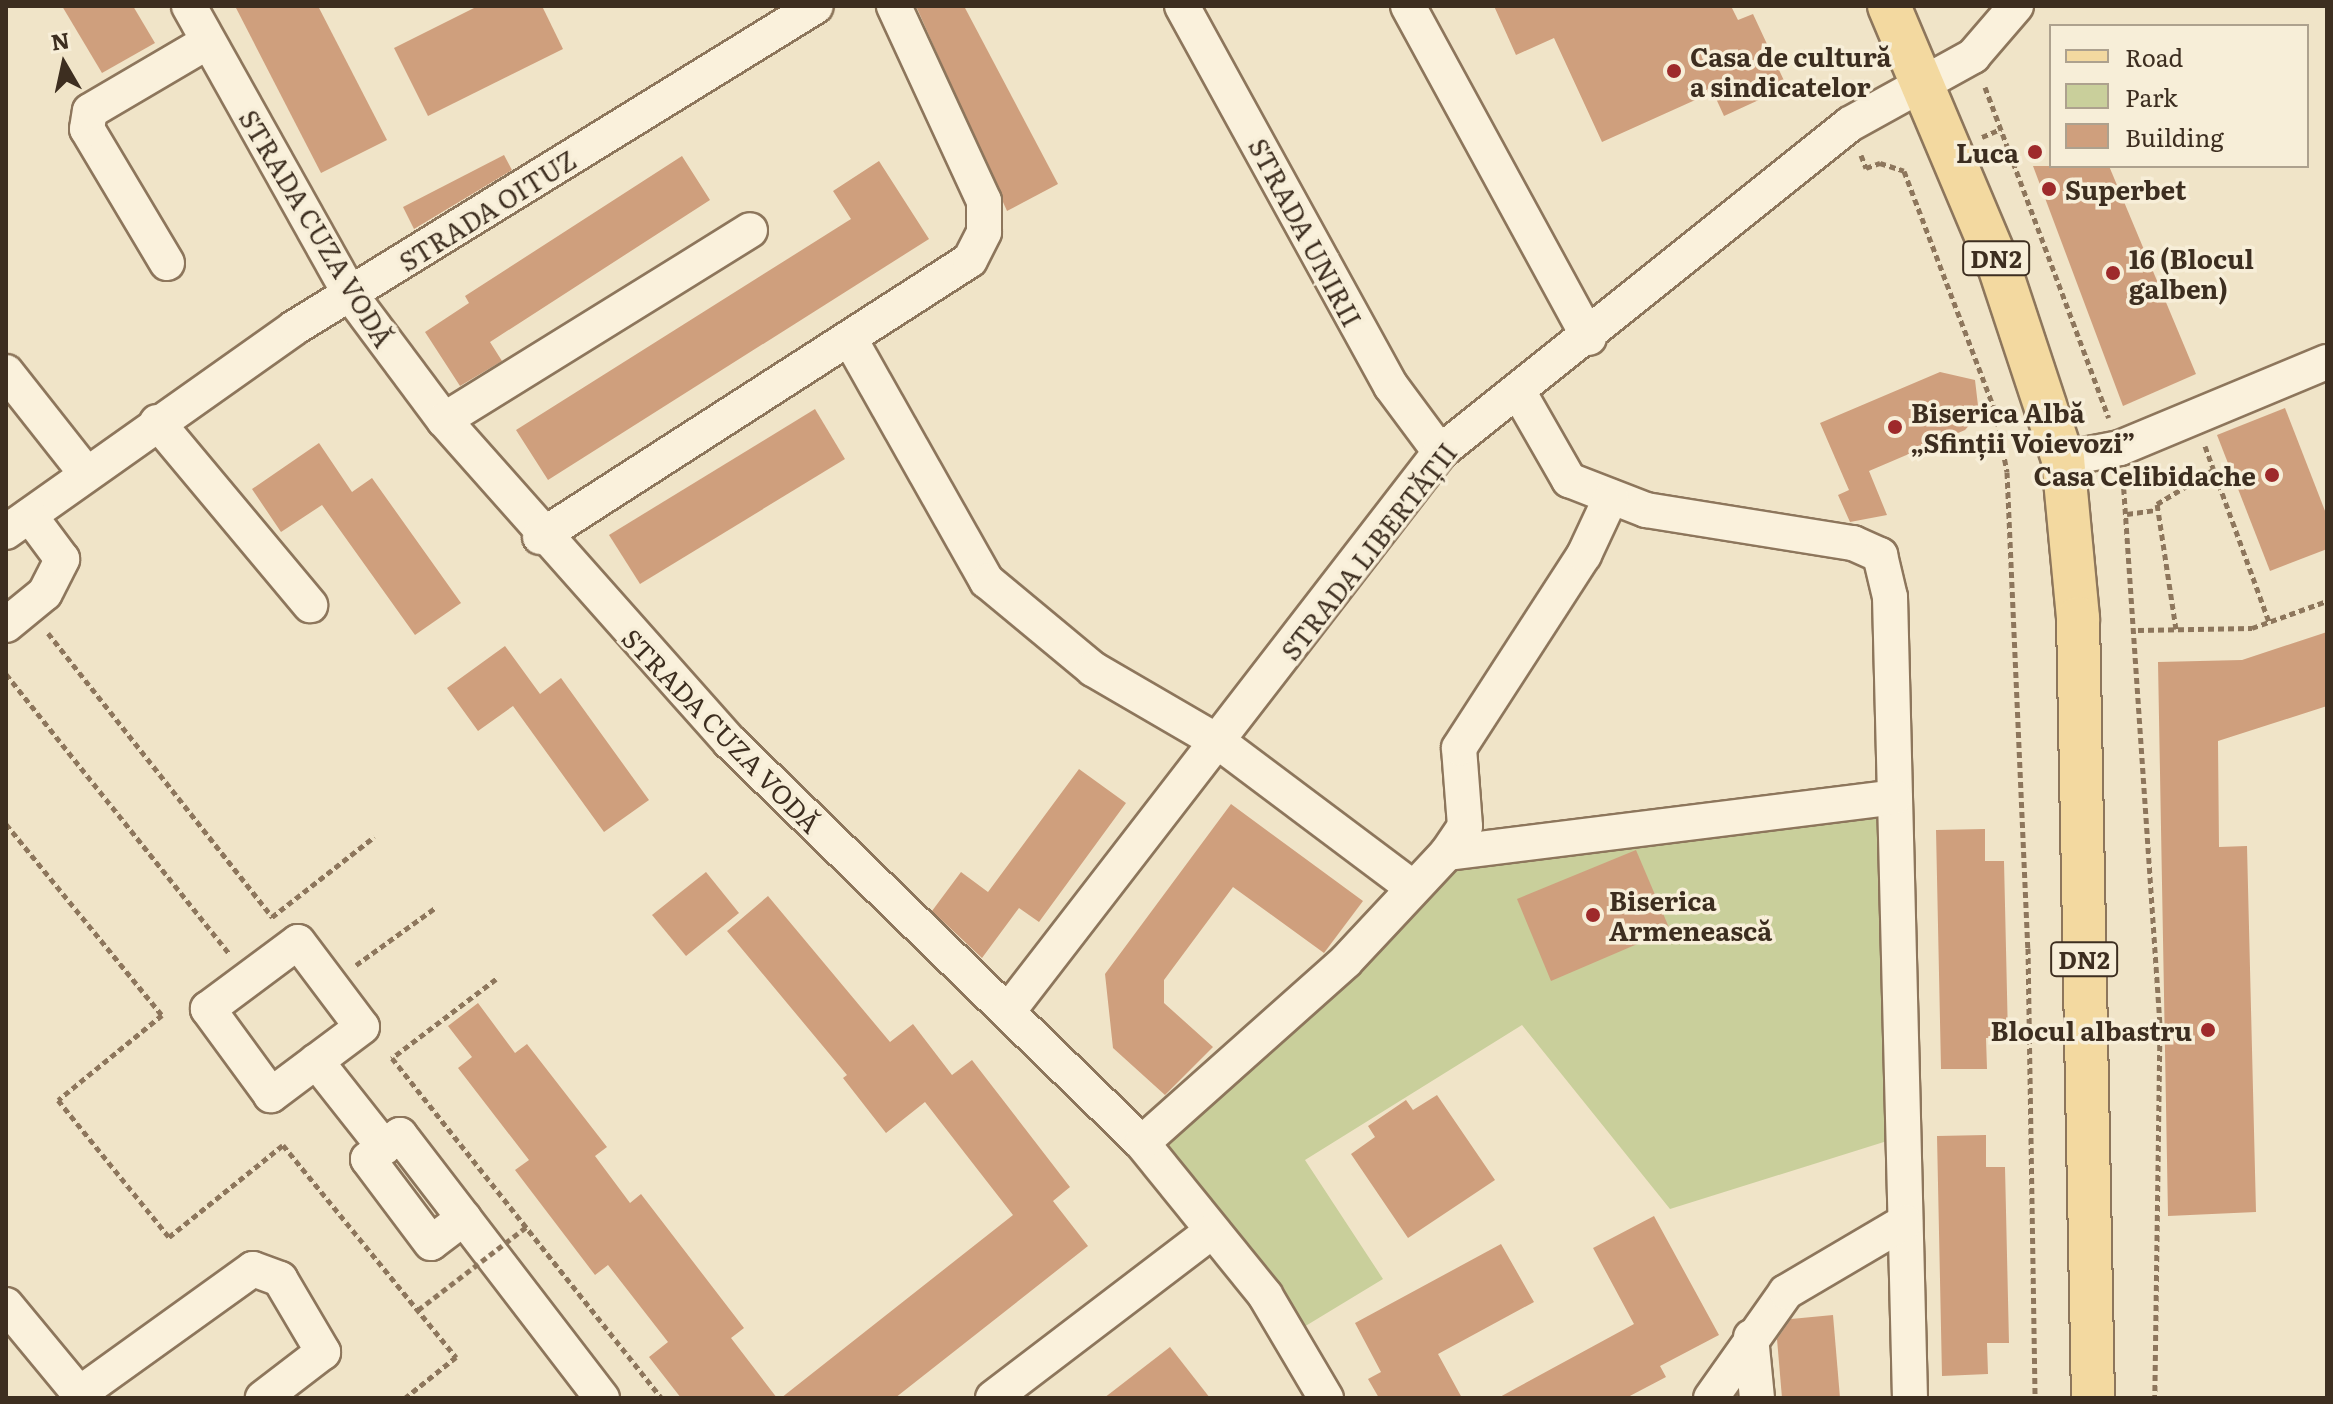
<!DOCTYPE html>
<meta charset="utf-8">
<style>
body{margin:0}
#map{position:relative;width:2333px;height:1404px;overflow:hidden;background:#f0e4c8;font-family:Literata,serif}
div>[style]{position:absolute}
.green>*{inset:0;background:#c9cf9b}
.building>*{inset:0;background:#cf9f7d}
.path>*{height:5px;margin-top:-2.5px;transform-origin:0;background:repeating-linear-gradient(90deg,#8d765c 0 6px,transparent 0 10px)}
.roads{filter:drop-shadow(2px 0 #8d765c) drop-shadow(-2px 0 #8d765c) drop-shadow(0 2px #8d765c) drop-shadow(0 -2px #8d765c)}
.minor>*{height:34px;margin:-17px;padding:0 17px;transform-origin:17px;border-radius:17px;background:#faf1dc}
.major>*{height:42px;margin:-21px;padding:0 21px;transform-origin:21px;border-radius:21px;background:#f3d9a0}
.path-bridge>*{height:5px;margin-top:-2.5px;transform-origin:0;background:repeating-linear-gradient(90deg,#8d765c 0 6px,transparent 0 10px)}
.dots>*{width:22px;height:22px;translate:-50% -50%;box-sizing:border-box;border:4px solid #f7eed8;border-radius:50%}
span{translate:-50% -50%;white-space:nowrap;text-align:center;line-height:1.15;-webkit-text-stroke:7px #f7eed8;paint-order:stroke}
.shield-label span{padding:2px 6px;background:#f7eed8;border:2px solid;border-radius:6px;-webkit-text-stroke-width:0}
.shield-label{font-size:24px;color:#3d2e20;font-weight:700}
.poi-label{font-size:26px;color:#3d2e20;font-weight:700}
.left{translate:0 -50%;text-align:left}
.right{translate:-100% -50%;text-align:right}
.street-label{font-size:26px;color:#3d2e20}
.frame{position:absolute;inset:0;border:8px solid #3d2e20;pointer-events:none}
.legend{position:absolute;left:2049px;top:24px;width:260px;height:144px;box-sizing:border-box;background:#f7eed8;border:2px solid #ada18e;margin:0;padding:10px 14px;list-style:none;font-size:24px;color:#3d2e20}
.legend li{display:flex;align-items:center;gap:16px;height:40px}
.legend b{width:40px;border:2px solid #ada18e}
.north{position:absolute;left:24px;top:24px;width:80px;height:80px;-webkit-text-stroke:6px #f7eed8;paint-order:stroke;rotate:351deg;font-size:22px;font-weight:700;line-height:32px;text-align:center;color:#3d2e20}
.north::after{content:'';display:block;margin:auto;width:28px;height:36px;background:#3d2e20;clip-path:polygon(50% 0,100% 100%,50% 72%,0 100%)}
</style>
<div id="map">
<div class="green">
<div style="clip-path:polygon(1895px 797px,1903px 1136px,1670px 1209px,1522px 1025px,1305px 1160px,1383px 1279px,1289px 1336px,1142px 1143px,1447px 853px)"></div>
</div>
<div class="building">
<div style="clip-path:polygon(62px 6px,133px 6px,155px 43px,102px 73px)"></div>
<div style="clip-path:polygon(235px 6px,318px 6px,387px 140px,321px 173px)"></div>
<div style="clip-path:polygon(478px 6px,542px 6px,563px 49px,428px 116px,394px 48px)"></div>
<div style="clip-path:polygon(916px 6px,964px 6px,1058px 184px,1007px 211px)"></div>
<div style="clip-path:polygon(1494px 6px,1731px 6px,1738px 20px,1753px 14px,1787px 87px,1724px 116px,1713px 92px,1602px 142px,1554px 38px,1516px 55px)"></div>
<div style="clip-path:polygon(504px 155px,512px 170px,414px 229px,403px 207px)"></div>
<div style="clip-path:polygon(682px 156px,710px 200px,490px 342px,502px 361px,460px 386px,425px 332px,469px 303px,465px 296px)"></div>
<div style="clip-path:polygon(879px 161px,929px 239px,548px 480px,516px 430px,851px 219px,833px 191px)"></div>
<div style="clip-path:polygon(2033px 166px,2109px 166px,2196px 374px,2123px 406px)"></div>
<div style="clip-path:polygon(1940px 372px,1975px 380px,1979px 414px,1965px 430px,1869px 471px,1887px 515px,1850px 522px,1838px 495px,1849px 490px,1820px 423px)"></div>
<div style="clip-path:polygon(2285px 408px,2327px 516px,2327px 549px,2270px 571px,2217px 435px)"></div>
<div style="clip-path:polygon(815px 409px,845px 459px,640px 584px,609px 535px)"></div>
<div style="clip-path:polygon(319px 443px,352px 492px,372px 478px,461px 603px,415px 635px,322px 505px,281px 532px,252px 489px)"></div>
<div style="clip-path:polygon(2327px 632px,2327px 706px,2218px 741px,2219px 847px,2247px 846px,2256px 1212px,2168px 1216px,2158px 662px,2242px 660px)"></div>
<div style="clip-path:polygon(505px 646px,540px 694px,561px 678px,649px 800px,604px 832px,513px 706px,478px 731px,447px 688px)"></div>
<div style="clip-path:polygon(1079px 769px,1126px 803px,1039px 922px,1019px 908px,982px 958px,932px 911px,961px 872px,988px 892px)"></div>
<div style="clip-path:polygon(1231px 804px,1363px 901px,1324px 953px,1233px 887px,1164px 980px,1164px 1003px,1213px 1047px,1165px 1095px,1113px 1048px,1105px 974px)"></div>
<div style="clip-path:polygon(1985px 829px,1985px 861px,2004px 861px,2008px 1037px,1986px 1038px,1987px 1069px,1941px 1069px,1936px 830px)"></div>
<div style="clip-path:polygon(1636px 850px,1670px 930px,1551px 981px,1517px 899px)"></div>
<div style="clip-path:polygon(706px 872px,739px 913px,686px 956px,652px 915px)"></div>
<div style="clip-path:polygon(768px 896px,890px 1042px,913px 1024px,952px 1075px,972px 1060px,1070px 1187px,1053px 1201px,1088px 1246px,895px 1398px,781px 1398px,1013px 1215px,925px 1102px,886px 1133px,843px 1078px,847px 1075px,727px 931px)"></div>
<div style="clip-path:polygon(478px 1003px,515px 1053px,527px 1044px,607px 1147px,595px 1156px,630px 1203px,641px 1194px,744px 1328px,731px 1338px,777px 1398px,681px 1398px,649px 1357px,668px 1342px,608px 1265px,595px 1275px,515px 1170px,529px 1160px,458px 1068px,472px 1057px,448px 1026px)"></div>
<div style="clip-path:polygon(1437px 1095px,1495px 1180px,1408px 1238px,1351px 1154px,1375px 1137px,1368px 1126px,1406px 1100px,1413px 1110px)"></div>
<div style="clip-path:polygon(1986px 1135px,1986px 1167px,2005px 1167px,2009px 1343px,1987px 1343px,1988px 1374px,1942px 1376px,1937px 1136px)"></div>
<div style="clip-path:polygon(1654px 1216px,1719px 1335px,1660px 1366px,1666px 1377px,1626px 1398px,1498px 1398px,1634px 1324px,1593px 1248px)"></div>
<div style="clip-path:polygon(1501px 1244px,1534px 1302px,1438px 1354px,1462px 1398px,1379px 1398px,1368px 1379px,1381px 1372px,1355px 1323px)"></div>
<div style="clip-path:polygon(1833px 1315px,1840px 1398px,1782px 1398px,1777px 1339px,1791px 1319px)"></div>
<div style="clip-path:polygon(1170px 1347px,1210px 1398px,1104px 1398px)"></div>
</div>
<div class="path">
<div style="left:1985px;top:87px;width:353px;rotate:69.5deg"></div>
<div style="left:1982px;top:137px;width:21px;rotate:-23deg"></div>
<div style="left:1861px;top:155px;width:14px;rotate:69deg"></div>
<div style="left:1866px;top:168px;width:15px;rotate:-20deg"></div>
<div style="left:1880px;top:163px;width:25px;rotate:18deg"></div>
<div style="left:1904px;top:171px;width:256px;rotate:69.2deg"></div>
<div style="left:1995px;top:410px;width:63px;rotate:79deg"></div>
<div style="left:2007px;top:472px;width:476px;rotate:87.5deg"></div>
<div style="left:2028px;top:948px;width:450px;rotate:89.1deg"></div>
<div style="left:2205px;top:446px;width:187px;rotate:70deg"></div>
<div style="left:2123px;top:478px;width:548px;rotate:86.13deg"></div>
<div style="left:2160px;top:1025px;width:373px;rotate:90.8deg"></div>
<div style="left:2127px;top:514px;width:28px;rotate:-8deg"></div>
<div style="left:2176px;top:629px;width:126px;rotate:-98.6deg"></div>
<div style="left:2157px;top:504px;width:66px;rotate:-31.3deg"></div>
<div style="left:2138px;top:630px;width:114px;rotate:-1deg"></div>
<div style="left:2252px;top:628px;width:80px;rotate:-19.8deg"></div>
<div style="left:48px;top:633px;width:362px;rotate:51.7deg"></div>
<div style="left:272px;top:917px;width:130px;rotate:-38.1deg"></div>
<div style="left:6px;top:674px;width:357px;rotate:51.4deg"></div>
<div style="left:6px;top:824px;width:247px;rotate:50.8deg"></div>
<div style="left:162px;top:1015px;width:134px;rotate:140.7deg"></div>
<div style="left:58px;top:1100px;width:176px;rotate:51deg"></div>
<div style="left:169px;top:1237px;width:146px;rotate:-38.9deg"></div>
<div style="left:283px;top:1145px;width:274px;rotate:50.8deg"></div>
<div style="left:456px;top:1357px;width:65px;rotate:141.2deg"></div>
<div style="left:356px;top:965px;width:97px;rotate:-35.8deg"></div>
<div style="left:496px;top:979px;width:131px;rotate:142.8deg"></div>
<div style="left:392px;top:1058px;width:434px;rotate:51.6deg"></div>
</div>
<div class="roads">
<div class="minor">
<div style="left:189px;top:6px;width:330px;rotate:60.8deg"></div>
<div style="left:350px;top:294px;width:157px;rotate:53.3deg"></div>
<div style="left:444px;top:420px;width:431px;rotate:48.4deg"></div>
<div style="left:730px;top:742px;width:575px;rotate:44.22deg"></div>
<div style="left:1142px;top:1143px;width:196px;rotate:51deg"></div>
<div style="left:1265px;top:1295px;width:120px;rotate:59.4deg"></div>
<div style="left:1182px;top:6px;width:434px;rotate:61.2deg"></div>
<div style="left:1391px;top:386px;width:82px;rotate:53.4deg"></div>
<div style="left:1408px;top:6px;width:378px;rotate:61.4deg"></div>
<div style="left:167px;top:263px;width:156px;rotate:-120.8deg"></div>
<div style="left:87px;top:129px;width:18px;rotate:-81deg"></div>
<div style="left:90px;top:111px;width:134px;rotate:-30.4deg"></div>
<div style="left:851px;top:341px;width:276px;rotate:60.5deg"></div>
<div style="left:987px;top:581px;width:138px;rotate:39.7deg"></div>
<div style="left:1093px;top:669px;width:147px;rotate:30.2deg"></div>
<div style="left:1220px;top:743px;width:241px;rotate:36.9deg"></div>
<div style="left:6px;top:372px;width:127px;rotate:51.7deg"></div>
<div style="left:1518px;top:391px;width:103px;rotate:60.2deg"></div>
<div style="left:1569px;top:480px;width:83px;rotate:21.3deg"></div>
<div style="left:1646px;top:510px;width:210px;rotate:9.1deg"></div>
<div style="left:1853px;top:543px;width:30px;rotate:24deg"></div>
<div style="left:1880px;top:555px;width:43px;rotate:76.6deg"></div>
<div style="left:1890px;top:597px;width:801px;rotate:88.57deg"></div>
<div style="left:444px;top:420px;width:360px;rotate:-31.8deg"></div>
<div style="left:157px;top:422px;width:239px;rotate:50.1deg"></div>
<div style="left:2063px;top:459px;width:58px;rotate:-10.9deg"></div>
<div style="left:2120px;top:448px;width:224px;rotate:-22.6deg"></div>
<div style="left:6px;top:532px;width:353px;rotate:-35.3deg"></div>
<div style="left:294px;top:328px;width:613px;rotate:-31.67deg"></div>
<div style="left:540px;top:537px;width:511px;rotate:-32.79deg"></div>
<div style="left:970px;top:260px;width:31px;rotate:-63deg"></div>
<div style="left:984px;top:232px;width:31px;rotate:-90deg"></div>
<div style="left:984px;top:201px;width:215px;rotate:-114.8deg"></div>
<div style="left:6px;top:625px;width:50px;rotate:-39.4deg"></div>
<div style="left:45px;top:593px;width:38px;rotate:-63deg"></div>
<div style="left:62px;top:559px;width:54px;rotate:-126.7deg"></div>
<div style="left:1447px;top:853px;width:451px;rotate:-7.1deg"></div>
<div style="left:298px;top:942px;width:106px;rotate:53deg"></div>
<div style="left:362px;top:1027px;width:114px;rotate:143.2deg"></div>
<div style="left:271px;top:1095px;width:107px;rotate:-126.2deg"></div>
<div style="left:208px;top:1009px;width:112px;rotate:-36.7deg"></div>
<div style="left:1009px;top:1010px;width:705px;rotate:-52.32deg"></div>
<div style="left:1440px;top:452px;width:525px;rotate:-38.66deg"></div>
<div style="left:1850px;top:124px;width:141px;rotate:-28.9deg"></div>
<div style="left:1973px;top:56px;width:66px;rotate:-49.3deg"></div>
<div style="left:316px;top:1061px;width:110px;rotate:51.7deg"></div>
<div style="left:1142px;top:1143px;width:273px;rotate:-41.7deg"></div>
<div style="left:1346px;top:961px;width:148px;rotate:-46.9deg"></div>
<div style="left:1447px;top:853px;width:32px;rotate:-56deg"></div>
<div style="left:1465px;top:826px;width:78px;rotate:-94.4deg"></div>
<div style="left:1459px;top:748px;width:230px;rotate:-57.1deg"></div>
<div style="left:1584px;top:555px;width:64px;rotate:-65deg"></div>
<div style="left:464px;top:1218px;width:41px;rotate:142.9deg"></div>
<div style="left:431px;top:1243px;width:105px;rotate:-126.9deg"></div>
<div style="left:368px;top:1159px;width:40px;rotate:-37deg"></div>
<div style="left:400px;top:1135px;width:332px;rotate:52.5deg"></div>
<div style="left:6px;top:1305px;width:121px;rotate:50.4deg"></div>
<div style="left:1751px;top:1337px;width:61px;rotate:84.4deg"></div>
<div style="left:79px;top:1394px;width:214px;rotate:-35.7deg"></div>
<div style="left:253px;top:1269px;width:29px;rotate:20deg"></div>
<div style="left:280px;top:1279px;width:85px;rotate:59.5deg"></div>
<div style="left:323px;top:1352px;width:76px;rotate:142.5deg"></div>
<div style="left:993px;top:1398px;width:275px;rotate:-37.3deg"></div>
<div style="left:1711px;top:1398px;width:130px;rotate:-54.7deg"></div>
<div style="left:1786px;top:1292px;width:138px;rotate:-30.5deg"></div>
</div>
<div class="major">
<div style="left:1889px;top:6px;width:282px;rotate:67.1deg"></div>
<div style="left:1999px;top:266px;width:203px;rotate:71.7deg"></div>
<div style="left:2063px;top:459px;width:160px;rotate:84.6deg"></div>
<div style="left:2078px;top:618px;width:780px;rotate:88.9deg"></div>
</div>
</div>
<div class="path-bridge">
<div style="left:418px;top:1310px;width:136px;rotate:-37.5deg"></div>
</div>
<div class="dots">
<div style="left:1674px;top:71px;background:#9e2a2b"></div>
<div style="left:2035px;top:152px;background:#9e2a2b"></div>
<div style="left:2049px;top:189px;background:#9e2a2b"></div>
<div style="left:2113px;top:273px;background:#9e2a2b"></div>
<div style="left:1895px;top:427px;background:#9e2a2b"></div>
<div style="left:2272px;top:475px;background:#9e2a2b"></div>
<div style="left:1593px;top:915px;background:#9e2a2b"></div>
<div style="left:2208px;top:1030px;background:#9e2a2b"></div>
</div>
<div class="shield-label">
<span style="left:1996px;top:258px">DN2</span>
<span style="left:2084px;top:959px">DN2</span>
</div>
<div class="poi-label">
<span class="left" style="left:1690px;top:71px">Casa de cultură<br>a sindicatelor</span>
<span class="right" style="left:2019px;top:152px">Luca</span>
<span class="left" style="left:2065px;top:189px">Superbet</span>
<span class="left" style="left:2129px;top:273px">16 (Blocul<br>galben)</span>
<span class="left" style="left:1911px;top:427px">Biserica Albă<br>„Sfinții Voievozi”</span>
<span class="right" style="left:2256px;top:475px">Casa Celibidache</span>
<span class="left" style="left:1609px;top:915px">Biserica<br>Armenească</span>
<span class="right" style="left:2192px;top:1030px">Blocul albastru</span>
</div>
<div class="street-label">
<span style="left:487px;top:210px;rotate:-32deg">STRADA OITUZ</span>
<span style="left:317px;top:228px;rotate:59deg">STRADA CUZA VODĂ</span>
<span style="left:1306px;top:232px;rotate:62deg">STRADA UNIRII</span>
<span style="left:1368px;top:551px;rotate:-52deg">STRADA LIBERTĂȚII</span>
<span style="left:722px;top:730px;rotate:46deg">STRADA CUZA VODĂ</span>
</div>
<div class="frame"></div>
<ul class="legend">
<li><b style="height:10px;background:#f3d9a0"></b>Road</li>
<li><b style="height:22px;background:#c9cf9b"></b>Park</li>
<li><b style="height:22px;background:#cf9f7d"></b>Building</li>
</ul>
<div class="north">N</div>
</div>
